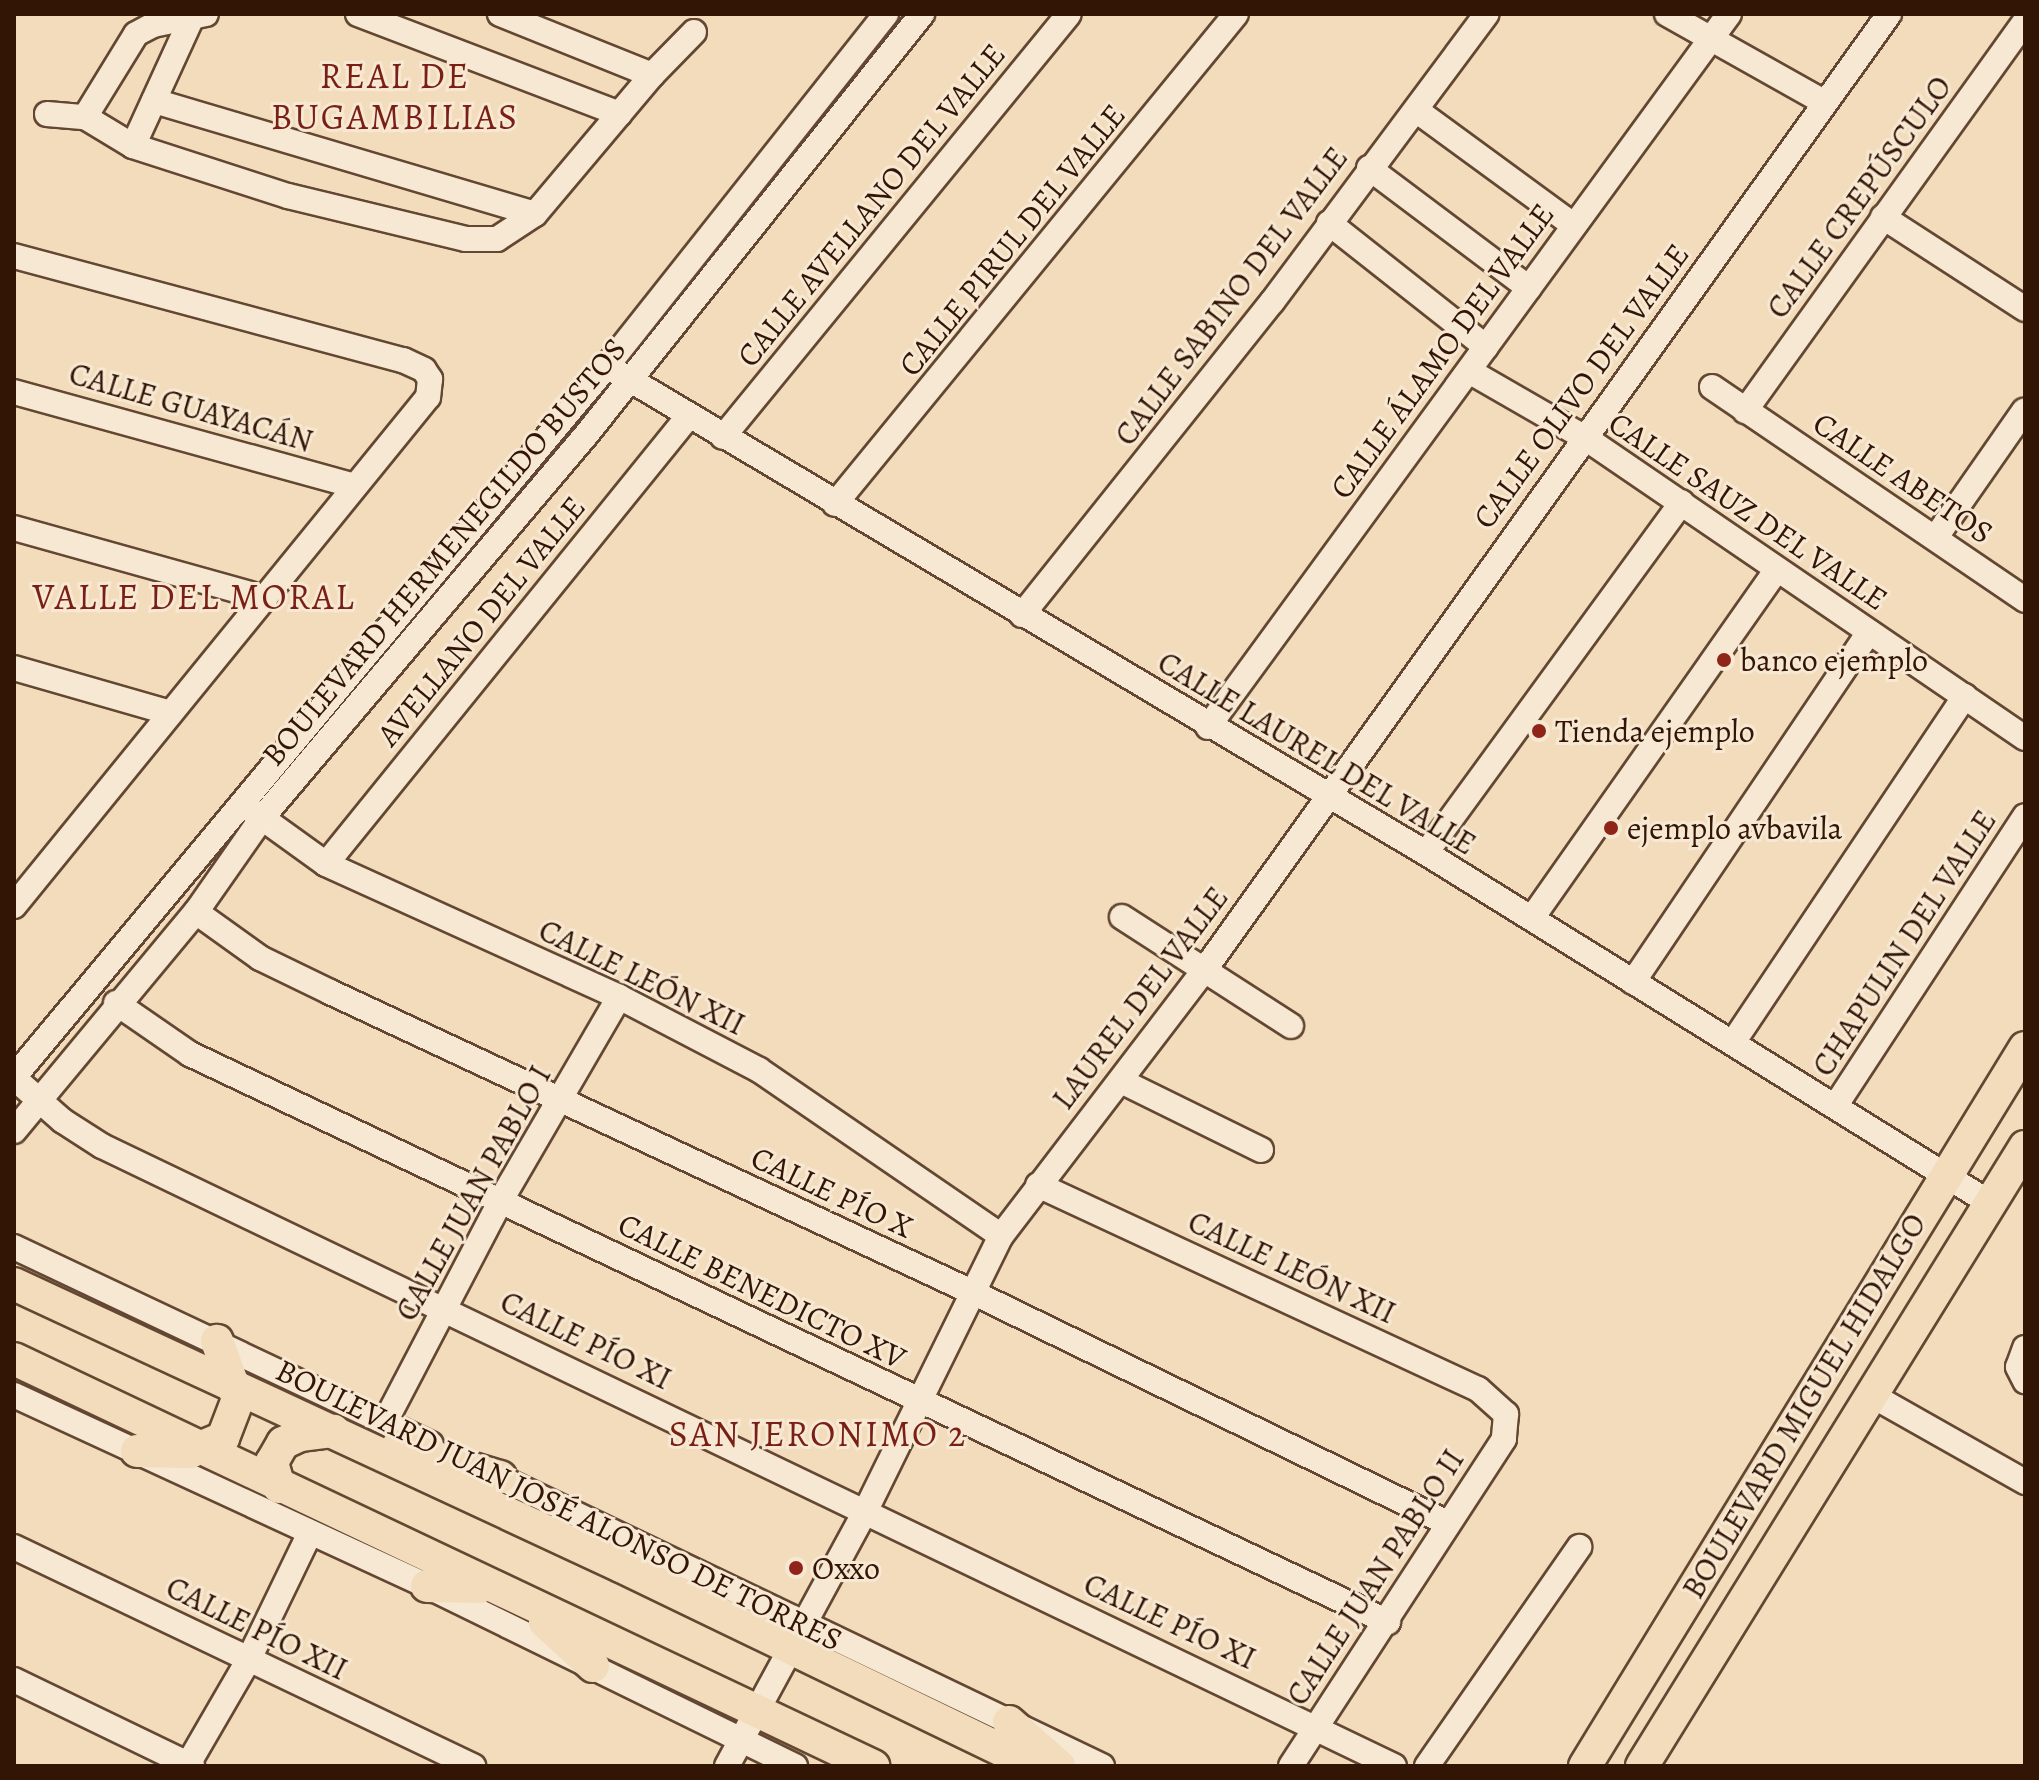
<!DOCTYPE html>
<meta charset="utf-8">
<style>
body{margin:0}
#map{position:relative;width:2039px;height:1780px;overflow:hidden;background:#f2dcbb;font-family:Alegreya,serif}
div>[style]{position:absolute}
.roads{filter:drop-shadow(2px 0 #634732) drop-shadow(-2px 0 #634732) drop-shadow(0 2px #634732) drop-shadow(0 -2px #634732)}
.minor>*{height:24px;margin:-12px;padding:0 12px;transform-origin:12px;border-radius:12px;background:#f7e8d3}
.major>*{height:32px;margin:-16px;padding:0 16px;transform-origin:16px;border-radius:16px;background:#f2dcbb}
.dots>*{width:22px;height:22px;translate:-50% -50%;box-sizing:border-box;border:4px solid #f7e8d3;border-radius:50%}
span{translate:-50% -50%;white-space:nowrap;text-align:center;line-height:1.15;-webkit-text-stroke:6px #f7e8d3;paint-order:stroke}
.street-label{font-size:32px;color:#331505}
.poi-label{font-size:32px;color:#331505}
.left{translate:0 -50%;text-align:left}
.quarter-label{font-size:36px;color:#7a1f14;letter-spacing:2px}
.frame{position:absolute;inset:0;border:16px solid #331505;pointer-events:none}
</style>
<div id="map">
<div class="roads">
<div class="minor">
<div style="left:358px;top:14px;width:280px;rotate:20.9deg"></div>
<div style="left:1667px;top:14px;width:180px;rotate:29.3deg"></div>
<div style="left:652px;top:75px;width:60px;rotate:-45.7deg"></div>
<div style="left:154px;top:101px;width:397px;rotate:16.5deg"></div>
<div style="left:1416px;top:110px;width:195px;rotate:36.2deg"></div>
<div style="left:47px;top:114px;width:38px;rotate:5deg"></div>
<div style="left:85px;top:117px;width:56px;rotate:31.1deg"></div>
<div style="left:133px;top:146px;width:163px;rotate:17.9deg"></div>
<div style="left:288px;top:196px;width:183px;rotate:13.6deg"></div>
<div style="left:466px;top:239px;width:31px"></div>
<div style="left:497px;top:239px;width:45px;rotate:-33.3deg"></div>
<div style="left:535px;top:214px;width:182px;rotate:-49.9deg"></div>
<div style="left:652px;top:75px;width:164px;rotate:-158.1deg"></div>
<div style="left:85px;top:117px;width:97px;rotate:-58.4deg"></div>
<div style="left:136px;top:34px;width:19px;rotate:-28deg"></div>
<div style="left:153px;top:25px;width:54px;rotate:-11.7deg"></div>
<div style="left:133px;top:146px;width:142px;rotate:-65.4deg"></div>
<div style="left:1369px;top:168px;width:200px;rotate:36.9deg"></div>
<div style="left:1883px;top:217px;width:169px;rotate:32.9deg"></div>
<div style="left:1329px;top:223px;width:200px;rotate:38.3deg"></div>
<div style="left:14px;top:256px;width:403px;rotate:15deg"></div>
<div style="left:403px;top:360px;width:23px;rotate:25deg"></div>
<div style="left:424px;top:370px;width:11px;rotate:56deg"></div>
<div style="left:430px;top:379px;width:18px;rotate:96deg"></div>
<div style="left:428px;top:397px;width:656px;rotate:129.12deg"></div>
<div style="left:607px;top:366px;width:953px;rotate:30.74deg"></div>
<div style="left:1426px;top:853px;width:664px;rotate:31.82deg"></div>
<div style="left:1469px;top:371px;width:133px;rotate:29.9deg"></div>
<div style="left:1584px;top:437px;width:534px;rotate:34.32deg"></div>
<div style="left:1712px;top:387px;width:379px;rotate:34.2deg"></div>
<div style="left:14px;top:392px;width:350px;rotate:15.4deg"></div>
<div style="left:1745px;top:411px;width:480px;rotate:-54.3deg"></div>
<div style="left:723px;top:437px;width:546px;rotate:-50.72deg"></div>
<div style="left:835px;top:504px;width:633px;rotate:-50.7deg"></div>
<div style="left:14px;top:528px;width:261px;rotate:15.6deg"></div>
<div style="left:1936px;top:537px;width:154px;rotate:-55.1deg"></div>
<div style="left:1022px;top:615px;width:401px;rotate:-51.4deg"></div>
<div style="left:1272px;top:302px;width:359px;rotate:-53.3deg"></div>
<div style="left:14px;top:668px;width:163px;rotate:16deg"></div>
<div style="left:1208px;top:727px;width:883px;rotate:-53.84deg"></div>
<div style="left:251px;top:810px;width:92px;rotate:35.8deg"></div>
<div style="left:326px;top:864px;width:322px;rotate:24.4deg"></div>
<div style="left:619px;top:997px;width:158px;rotate:27.5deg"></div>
<div style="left:759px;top:1070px;width:293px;rotate:34.4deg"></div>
<div style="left:1426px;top:853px;width:434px;rotate:-53.9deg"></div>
<div style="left:326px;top:864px;width:574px;rotate:-51.01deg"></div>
<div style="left:196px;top:912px;width:79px;rotate:35.7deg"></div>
<div style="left:260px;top:958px;width:78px;rotate:25.9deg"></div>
<div style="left:330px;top:992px;width:709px;rotate:25.05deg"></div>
<div style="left:972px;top:1292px;width:528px;rotate:25.93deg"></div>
<div style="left:1122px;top:917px;width:201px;rotate:32.8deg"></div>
<div style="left:1532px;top:918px;width:426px;rotate:-54.9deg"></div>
<div style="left:1633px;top:982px;width:422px;rotate:-56deg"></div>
<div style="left:116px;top:1003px;width:90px;rotate:34.6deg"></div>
<div style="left:190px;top:1054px;width:1326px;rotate:25.37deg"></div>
<div style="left:1734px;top:1041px;width:415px;rotate:-56.2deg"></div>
<div style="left:14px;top:1077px;width:926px;rotate:-50.17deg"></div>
<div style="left:607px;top:366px;width:449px;rotate:-51.6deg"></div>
<div style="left:14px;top:1078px;width:65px;rotate:41.3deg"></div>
<div style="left:63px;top:1121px;width:46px;rotate:32.7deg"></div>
<div style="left:102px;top:1146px;width:1433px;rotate:25.64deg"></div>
<div style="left:1121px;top:1081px;width:156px;rotate:26.2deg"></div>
<div style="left:1836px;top:1105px;width:345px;rotate:-56.8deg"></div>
<div style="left:14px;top:1131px;width:285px;rotate:-50.3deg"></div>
<div style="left:196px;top:912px;width:113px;rotate:-55deg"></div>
<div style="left:261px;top:819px;width:503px;rotate:-49.76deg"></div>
<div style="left:586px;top:435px;width:539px;rotate:-51.41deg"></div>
<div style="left:1038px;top:1185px;width:485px;rotate:24.9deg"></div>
<div style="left:1478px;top:1389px;width:38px;rotate:42deg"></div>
<div style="left:1506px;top:1414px;width:25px;rotate:95deg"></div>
<div style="left:1504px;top:1439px;width:390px;rotate:123.1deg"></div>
<div style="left:14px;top:1247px;width:461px;rotate:25.3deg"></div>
<div style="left:2025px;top:1348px;width:20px;rotate:110deg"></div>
<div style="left:2018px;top:1367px;width:16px;rotate:63deg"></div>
<div style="left:14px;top:1395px;width:455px;rotate:24.8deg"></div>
<div style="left:427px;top:1586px;width:410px;rotate:26.1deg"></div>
<div style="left:1873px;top:1396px;width:175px;rotate:29.5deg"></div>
<div style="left:385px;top:1422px;width:250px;rotate:-62.4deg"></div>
<div style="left:501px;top:1200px;width:235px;rotate:-59.8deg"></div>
<div style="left:486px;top:1471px;width:683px;rotate:25.59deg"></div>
<div style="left:14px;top:1547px;width:509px;rotate:25.51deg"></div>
<div style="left:14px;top:1680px;width:198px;rotate:25.8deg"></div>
<div style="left:187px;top:1766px;width:124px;rotate:-59.9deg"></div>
<div style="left:249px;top:1659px;width:140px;rotate:-64.2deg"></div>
<div style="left:727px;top:1766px;width:291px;rotate:-61.5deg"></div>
<div style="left:866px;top:1510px;width:305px;rotate:-63.8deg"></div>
<div style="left:1001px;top:1236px;width:332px;rotate:-52.6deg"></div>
<div style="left:1203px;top:972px;width:1178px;rotate:-54.39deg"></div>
<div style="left:1427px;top:1766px;width:267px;rotate:-55.2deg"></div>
</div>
<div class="major">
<div style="left:14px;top:1284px;width:669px;rotate:24.92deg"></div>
<div style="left:621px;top:1566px;width:460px;rotate:25.8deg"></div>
<div style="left:14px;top:1359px;width:951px;rotate:25.35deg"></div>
<div style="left:398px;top:1446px;width:107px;rotate:16.9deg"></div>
<div style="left:137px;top:1451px;width:53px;rotate:1.1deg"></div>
<div style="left:190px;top:1452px;width:36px;rotate:-23deg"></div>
<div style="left:223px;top:1438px;width:42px;rotate:-69deg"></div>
<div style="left:238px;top:1399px;width:62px;rotate:-109.9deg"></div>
<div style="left:279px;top:1487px;width:26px;rotate:-106deg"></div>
<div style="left:272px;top:1462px;width:22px;rotate:-60deg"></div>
<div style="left:283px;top:1443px;width:19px;rotate:-25deg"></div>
<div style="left:300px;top:1435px;width:34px;rotate:-7deg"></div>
<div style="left:427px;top:1586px;width:53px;rotate:1.1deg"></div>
<div style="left:545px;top:1622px;width:65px;rotate:42.5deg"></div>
<div style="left:1009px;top:1722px;width:67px;rotate:41.3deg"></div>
<div style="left:1585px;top:1766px;width:842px;rotate:-58.5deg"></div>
<div style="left:1642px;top:1766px;width:728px;rotate:-58.25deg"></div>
</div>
</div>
<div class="dots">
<div style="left:1724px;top:660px;background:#8f2418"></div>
<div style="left:1539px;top:731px;background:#8f2418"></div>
<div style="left:1611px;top:828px;background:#8f2418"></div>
<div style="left:796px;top:1568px;background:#8f2418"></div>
</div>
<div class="street-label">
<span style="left:1859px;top:197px;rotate:-54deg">CALLE CREPÚSCULO</span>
<span style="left:871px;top:205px;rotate:-51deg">CALLE AVELLANO DEL VALLE</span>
<span style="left:1012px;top:240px;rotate:-51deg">CALLE PIRUL DEL VALLE</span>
<span style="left:1231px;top:296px;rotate:-53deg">CALLE SABINO DEL VALLE</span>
<span style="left:1442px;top:351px;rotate:-54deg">CALLE ÁLAMO DEL VALLE</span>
<span style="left:1581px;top:386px;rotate:-54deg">CALLE OLIVO DEL VALLE</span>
<span style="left:191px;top:407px;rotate:16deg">CALLE GUAYACÁN</span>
<span style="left:1903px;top:478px;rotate:34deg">CALLE ABETOS</span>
<span style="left:1748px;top:511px;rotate:34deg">CALLE SAUZ DEL VALLE</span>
<span style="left:444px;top:552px;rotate:-50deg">BOULEVARD HERMENEGILDO BUSTOS</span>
<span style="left:481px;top:621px;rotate:-51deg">AVELLANO DEL VALLE</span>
<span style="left:1317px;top:753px;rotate:31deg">CALLE LAUREL DEL VALLE</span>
<span style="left:1904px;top:943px;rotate:-57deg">CHAPULIN DEL VALLE</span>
<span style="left:642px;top:977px;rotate:26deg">CALLE LEÓN XII</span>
<span style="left:1140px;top:998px;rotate:-53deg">LAUREL DEL VALLE</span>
<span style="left:832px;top:1192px;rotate:25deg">CALLE PÍO X</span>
<span style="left:473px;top:1193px;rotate:-61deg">CALLE JUAN PABLO I</span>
<span style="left:1292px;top:1267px;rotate:25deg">CALLE LEÓN XII</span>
<span style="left:762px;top:1291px;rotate:26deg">CALLE BENEDICTO XV</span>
<span style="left:586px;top:1340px;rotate:26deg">CALLE PÍO XI</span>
<span style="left:1804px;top:1406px;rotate:-59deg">BOULEVARD MIGUEL HIDALGO</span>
<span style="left:559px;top:1505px;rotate:26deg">BOULEVARD JUAN JOSÉ ALONSO DE TORRES</span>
<span style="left:1375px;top:1577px;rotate:-57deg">CALLE JUAN PABLO II</span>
<span style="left:1170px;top:1621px;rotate:25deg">CALLE PÍO XI</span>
<span style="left:257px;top:1628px;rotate:26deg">CALLE PÍO XII</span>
</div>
<div class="poi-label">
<span class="left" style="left:1740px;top:660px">banco ejemplo</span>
<span class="left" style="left:1555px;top:731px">Tienda ejemplo</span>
<span class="left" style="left:1627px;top:828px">ejemplo avbavila</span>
<span class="left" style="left:812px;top:1568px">Oxxo</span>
</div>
<div class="quarter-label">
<span style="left:395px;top:96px">REAL DE<br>BUGAMBILIAS</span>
<span style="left:194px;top:597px">VALLE DEL MORAL</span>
<span style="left:818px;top:1434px">SAN JERONIMO 2</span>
</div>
<div class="frame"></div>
</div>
